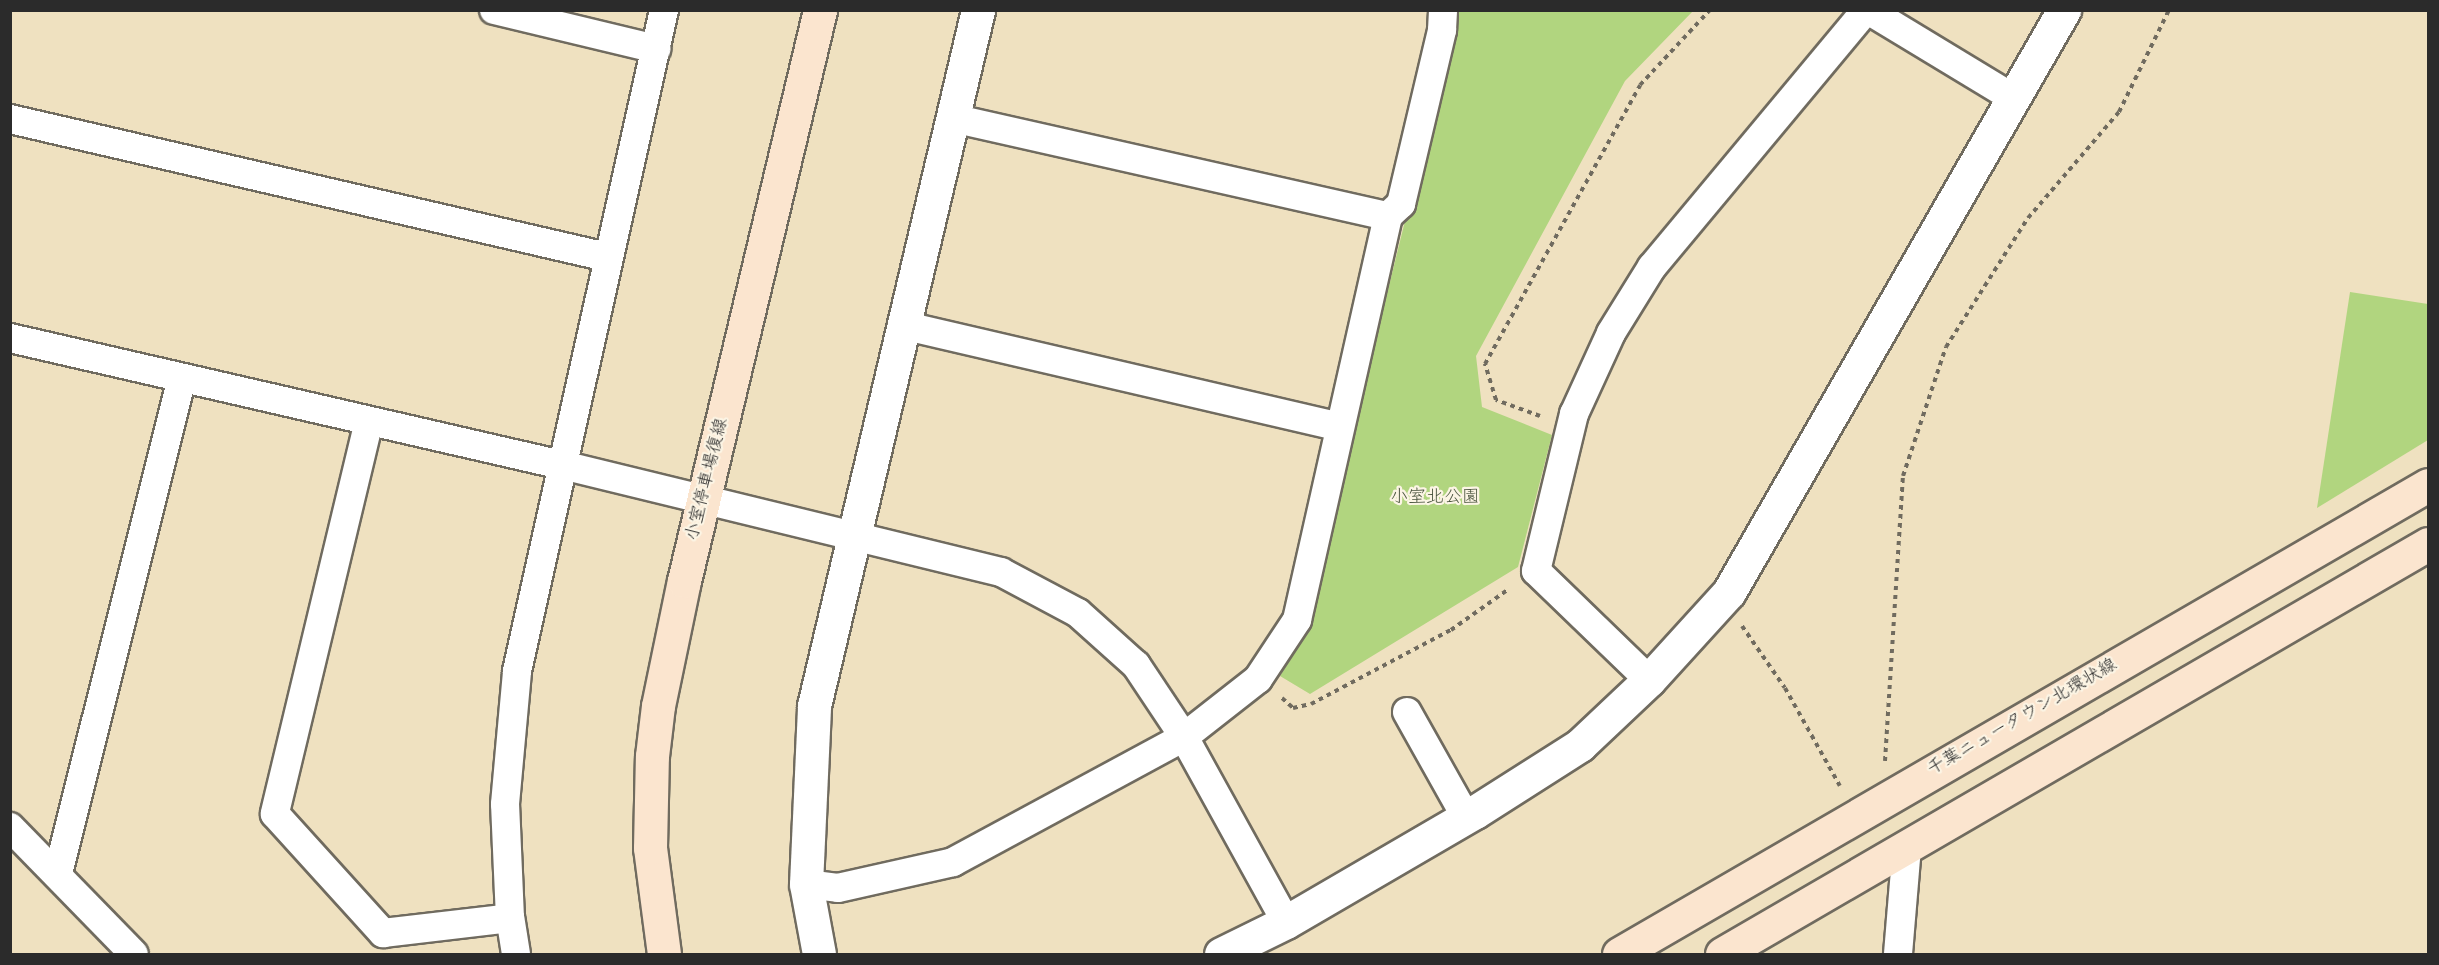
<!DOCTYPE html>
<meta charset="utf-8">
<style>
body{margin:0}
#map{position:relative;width:2439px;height:965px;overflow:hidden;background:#efe1c0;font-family:"Gochi Hand","Klee One",sans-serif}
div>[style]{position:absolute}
.green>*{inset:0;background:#b1d57f}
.path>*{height:4px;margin-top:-2px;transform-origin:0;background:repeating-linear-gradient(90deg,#706b5f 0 4.5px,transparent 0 9px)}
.roads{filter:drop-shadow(2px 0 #706b5f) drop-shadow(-2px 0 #706b5f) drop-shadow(0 2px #706b5f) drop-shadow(0 -2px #706b5f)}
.minor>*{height:28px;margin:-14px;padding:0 14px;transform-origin:14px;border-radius:14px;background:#fff}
.tertiary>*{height:33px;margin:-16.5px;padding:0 16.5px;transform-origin:16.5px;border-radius:16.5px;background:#fff}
.secondary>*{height:33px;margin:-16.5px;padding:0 16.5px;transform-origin:16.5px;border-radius:16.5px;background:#fbe5cf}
span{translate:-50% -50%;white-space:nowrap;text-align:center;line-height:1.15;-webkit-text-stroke:4.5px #fcf5e5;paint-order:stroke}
.street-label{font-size:18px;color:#2b2b2b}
.park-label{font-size:18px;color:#4c5640}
.frame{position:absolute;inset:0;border:12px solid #2b2b2b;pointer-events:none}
</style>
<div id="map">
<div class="green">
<div style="clip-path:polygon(1457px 11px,1693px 11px,1625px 81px,1476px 356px,1482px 407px,1552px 435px,1518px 567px,1310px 694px,1280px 676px,1301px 641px)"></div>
<div style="clip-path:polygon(2350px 292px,2428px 304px,2428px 440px,2317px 508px)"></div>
</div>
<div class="path">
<div style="left:1540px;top:416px;width:47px;rotate:-160deg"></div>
<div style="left:1496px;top:400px;width:38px;rotate:-107deg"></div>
<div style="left:1485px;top:364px;width:319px;rotate:-60.9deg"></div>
<div style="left:1640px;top:85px;width:103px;rotate:-47deg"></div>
<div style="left:1742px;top:626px;width:75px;rotate:55.3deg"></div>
<div style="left:1785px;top:688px;width:112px;rotate:60.7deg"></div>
<div style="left:1282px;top:698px;width:15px;rotate:42deg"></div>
<div style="left:1293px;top:708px;width:18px;rotate:-13deg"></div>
<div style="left:1311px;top:704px;width:158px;rotate:-27.9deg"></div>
<div style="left:1451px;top:630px;width:71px;rotate:-35.3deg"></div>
<div style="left:1885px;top:761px;width:286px;rotate:-86.4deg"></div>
<div style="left:1903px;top:476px;width:136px;rotate:-71.6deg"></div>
<div style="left:1946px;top:347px;width:153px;rotate:-57.6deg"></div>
<div style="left:2028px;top:218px;width:140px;rotate:-49.4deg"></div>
<div style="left:2119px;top:112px;width:114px;rotate:-63.9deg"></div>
</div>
<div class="roads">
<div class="minor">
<div style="left:494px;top:10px;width:167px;rotate:13.5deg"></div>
<div style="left:1868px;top:10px;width:172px;rotate:31.2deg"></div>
<div style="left:952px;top:118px;width:447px;rotate:12.7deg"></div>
<div style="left:10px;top:119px;width:613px;rotate:13.02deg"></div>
<div style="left:902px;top:325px;width:449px;rotate:13.1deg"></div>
<div style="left:10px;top:338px;width:566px;rotate:12.96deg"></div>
<div style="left:562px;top:465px;width:452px;rotate:13.7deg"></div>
<div style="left:1001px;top:572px;width:87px;rotate:28deg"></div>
<div style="left:1078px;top:613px;width:78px;rotate:41.9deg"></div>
<div style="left:1136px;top:665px;width:87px;rotate:56.3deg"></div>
<div style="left:1184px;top:737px;width:211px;rotate:61.1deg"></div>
<div style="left:369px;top:421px;width:404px;rotate:103.5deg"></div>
<div style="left:275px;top:814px;width:161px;rotate:47.8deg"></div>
<div style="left:383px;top:933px;width:128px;rotate:-6.7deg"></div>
<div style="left:1649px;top:680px;width:157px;rotate:-136deg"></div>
<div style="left:1536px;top:571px;width:162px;rotate:-76.4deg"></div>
<div style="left:1574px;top:414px;width:89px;rotate:-65.4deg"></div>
<div style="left:1611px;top:333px;width:78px;rotate:-58.2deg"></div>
<div style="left:1652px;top:267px;width:334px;rotate:-50.2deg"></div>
<div style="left:1407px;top:712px;width:120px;rotate:60.7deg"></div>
<div style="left:10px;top:827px;width:177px;rotate:45.7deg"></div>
<div style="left:58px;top:873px;width:510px;rotate:-75.94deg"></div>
<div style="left:806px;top:884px;width:32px;rotate:7deg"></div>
<div style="left:838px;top:888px;width:118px;rotate:-12.7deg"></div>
<div style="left:953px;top:862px;width:263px;rotate:-28.4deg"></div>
<div style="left:1184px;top:737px;width:94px;rotate:-38.1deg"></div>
<div style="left:1258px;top:679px;width:71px;rotate:-56.5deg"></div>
<div style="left:1297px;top:620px;width:414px;rotate:-77.3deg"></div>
<div style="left:1388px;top:216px;width:18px;rotate:-43deg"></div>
<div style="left:1401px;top:204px;width:179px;rotate:-76.7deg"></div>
<div style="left:1442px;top:30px;width:20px;rotate:-87deg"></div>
<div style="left:516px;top:954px;width:36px;rotate:-99deg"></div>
<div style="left:510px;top:918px;width:114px;rotate:-92.5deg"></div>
<div style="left:505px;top:804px;width:134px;rotate:-84.8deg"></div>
<div style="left:517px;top:671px;width:677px;rotate:-77.46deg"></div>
<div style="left:1898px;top:954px;width:108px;rotate:-85.2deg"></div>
</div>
<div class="tertiary">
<div style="left:819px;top:954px;width:71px;rotate:-100.5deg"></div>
<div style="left:806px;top:884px;width:178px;rotate:-87.4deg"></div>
<div style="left:814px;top:706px;width:715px;rotate:-76.74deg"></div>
<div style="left:1221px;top:954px;width:72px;rotate:-26.2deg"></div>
<div style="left:1286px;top:922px;width:219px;rotate:-30.2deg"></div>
<div style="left:1475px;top:812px;width:125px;rotate:-32.5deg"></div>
<div style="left:1580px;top:745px;width:95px;rotate:-43.3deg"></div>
<div style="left:1649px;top:680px;width:119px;rotate:-47.7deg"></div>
<div style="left:1729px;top:592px;width:672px;rotate:-60.08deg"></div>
</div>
<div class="secondary">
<div style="left:664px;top:954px;width:107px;rotate:-97.5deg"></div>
<div style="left:650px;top:848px;width:92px;rotate:-88.8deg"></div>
<div style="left:652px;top:756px;width:50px;rotate:-83.2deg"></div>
<div style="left:658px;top:706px;width:128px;rotate:-78.3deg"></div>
<div style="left:684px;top:581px;width:587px;rotate:-76.6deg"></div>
<div style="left:1619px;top:954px;width:935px;rotate:-30.1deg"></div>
<div style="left:1722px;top:954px;width:816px;rotate:-30.15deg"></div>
</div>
</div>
<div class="street-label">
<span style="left:709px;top:480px;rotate:-76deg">小室停車場復線</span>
<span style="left:2023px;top:719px;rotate:-30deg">千葉ニュータウン北環状線</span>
</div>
<div class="park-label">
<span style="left:1435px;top:499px">小室北公園</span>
</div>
<div class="frame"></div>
</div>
